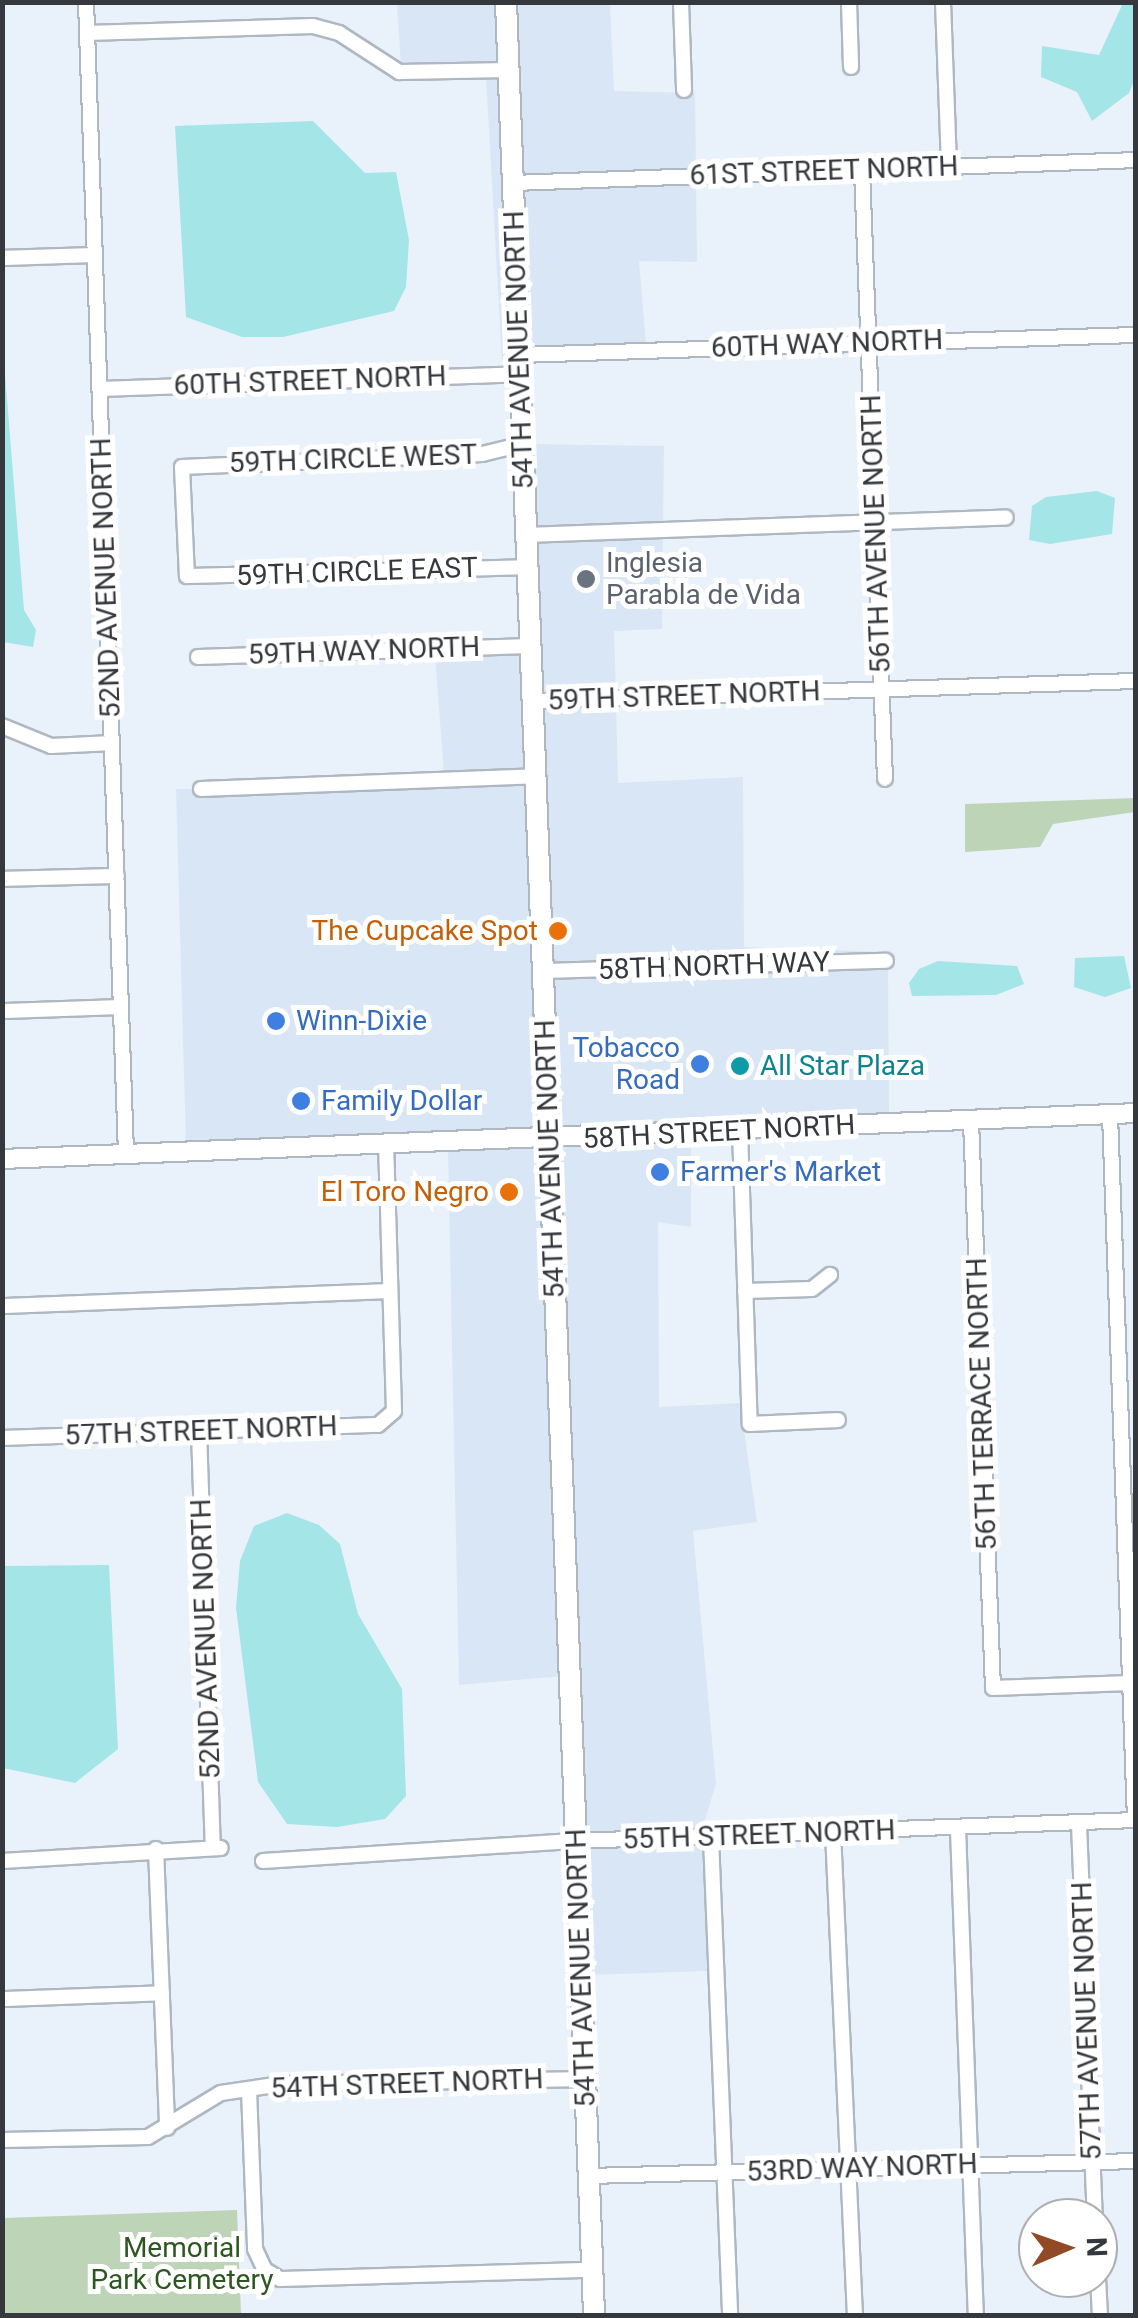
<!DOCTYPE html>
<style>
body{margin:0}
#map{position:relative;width:1138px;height:2318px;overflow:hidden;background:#e9f2fb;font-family:Roboto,sans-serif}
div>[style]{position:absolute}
.built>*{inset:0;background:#d9e6f5}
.green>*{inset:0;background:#bdd4b7}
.water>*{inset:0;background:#a4e5e8}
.roads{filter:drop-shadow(2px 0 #afb8c0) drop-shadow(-2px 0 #afb8c0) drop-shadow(0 2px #afb8c0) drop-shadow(0 -2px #afb8c0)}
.minor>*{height:14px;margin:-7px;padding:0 7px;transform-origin:7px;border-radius:7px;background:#fff}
.tertiary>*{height:18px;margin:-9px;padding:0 9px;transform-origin:9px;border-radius:9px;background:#fff}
.secondary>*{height:20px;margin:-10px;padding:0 10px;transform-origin:10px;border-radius:10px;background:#fff}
.dots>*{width:28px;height:28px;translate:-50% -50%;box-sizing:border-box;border:5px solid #fff;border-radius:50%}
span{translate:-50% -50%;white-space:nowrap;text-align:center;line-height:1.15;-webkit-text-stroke:10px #fff;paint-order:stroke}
.street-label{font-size:28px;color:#35383c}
.worship-label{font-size:28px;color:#5b616d}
.left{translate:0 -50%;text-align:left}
.food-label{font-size:28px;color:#c56008}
.right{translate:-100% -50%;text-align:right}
.shop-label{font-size:28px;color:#366cbe}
.culture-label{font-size:28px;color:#0d838f}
.park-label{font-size:28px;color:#2d5720}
.frame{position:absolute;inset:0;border:5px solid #35383c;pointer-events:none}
.north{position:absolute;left:1018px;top:2198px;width:100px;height:100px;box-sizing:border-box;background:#fff;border:2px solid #aeafb1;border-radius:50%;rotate:88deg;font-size:28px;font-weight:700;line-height:40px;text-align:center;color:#35383c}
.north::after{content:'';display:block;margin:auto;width:35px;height:45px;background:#914a25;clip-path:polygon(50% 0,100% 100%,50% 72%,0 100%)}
</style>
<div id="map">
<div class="built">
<div style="clip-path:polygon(397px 3px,499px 3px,502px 64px,401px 66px)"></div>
<div style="clip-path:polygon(513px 3px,610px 3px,614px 91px,695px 93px,696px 170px,519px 176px)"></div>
<div style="clip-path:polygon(502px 76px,513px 360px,502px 361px,486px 77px)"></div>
<div style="clip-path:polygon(696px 182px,697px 262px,639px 261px,646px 344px,526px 348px,520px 188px)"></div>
<div style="clip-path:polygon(530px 444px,664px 446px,663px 524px,533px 529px)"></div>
<div style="clip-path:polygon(663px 536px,662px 629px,614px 631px,616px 693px,539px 695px,533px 541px)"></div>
<div style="clip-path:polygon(524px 652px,528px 771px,444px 774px,435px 655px)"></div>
<div style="clip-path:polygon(616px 705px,618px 783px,743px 777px,744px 947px,888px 952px,888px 957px,549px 965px,539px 707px)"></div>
<div style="clip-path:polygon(529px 783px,542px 1134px,186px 1146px,176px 789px,195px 789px,196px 795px)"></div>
<div style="clip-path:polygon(888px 969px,889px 1118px,555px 1134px,549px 977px)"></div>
<div style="clip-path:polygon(733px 1136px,691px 1140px,691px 1227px,658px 1222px,659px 1407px,740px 1403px,757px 1522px,693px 1531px,716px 1784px,701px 1832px,582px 1835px,556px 1146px)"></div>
<div style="clip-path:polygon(542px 1146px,563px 1676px,459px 1685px,448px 1149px)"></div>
<div style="clip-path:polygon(703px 1844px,707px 1971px,588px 1975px,583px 1847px)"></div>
</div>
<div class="green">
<div style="clip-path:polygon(1135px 798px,1135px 812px,1053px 824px,1040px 847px,965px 852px,965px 804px)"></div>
<div style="clip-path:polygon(237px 2210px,241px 2315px,3px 2315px,3px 2218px)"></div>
</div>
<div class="water">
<div style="clip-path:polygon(1123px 3px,1135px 3px,1135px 79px,1129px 93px,1092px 121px,1077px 92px,1041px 77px,1042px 46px,1099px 55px)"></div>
<div style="clip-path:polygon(313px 121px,365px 173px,396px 172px,409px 240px,406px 287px,394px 311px,283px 337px,242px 337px,186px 317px,175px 126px)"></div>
<div style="clip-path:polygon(3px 349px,24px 610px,36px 630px,33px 647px,3px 642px)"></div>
<div style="clip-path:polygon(1097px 491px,1115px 498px,1112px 534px,1050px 544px,1029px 540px,1032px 506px,1046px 497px)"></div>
<div style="clip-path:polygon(1124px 956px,1131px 988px,1105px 997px,1074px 987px,1075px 958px)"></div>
<div style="clip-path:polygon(938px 961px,1017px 966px,1024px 984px,996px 995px,912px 996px,909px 983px,919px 969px)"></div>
<div style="clip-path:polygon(287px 1513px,319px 1525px,340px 1544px,358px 1614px,402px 1689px,406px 1796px,385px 1819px,337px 1827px,287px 1824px,258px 1782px,236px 1608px,240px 1561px,254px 1526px)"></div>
<div style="clip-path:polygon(109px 1565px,118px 1749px,75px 1783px,3px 1768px,3px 1566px)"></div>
</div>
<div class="roads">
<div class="minor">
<div style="left:86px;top:2px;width:1153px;rotate:88.01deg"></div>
<div style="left:681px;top:2px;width:88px;rotate:88deg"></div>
<div style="left:849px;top:2px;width:65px;rotate:88.2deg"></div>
<div style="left:943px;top:2px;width:164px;rotate:87.9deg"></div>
<div style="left:87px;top:33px;width:226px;rotate:-1.8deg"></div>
<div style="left:313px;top:26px;width:27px;rotate:15deg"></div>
<div style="left:339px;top:33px;width:72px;rotate:33deg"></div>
<div style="left:399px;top:72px;width:110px;rotate:-1deg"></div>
<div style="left:862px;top:170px;width:609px;rotate:87.84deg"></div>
<div style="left:513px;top:183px;width:623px;rotate:-2.11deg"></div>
<div style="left:2px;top:258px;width:93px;rotate:-1.8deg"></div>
<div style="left:519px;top:355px;width:617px;rotate:-1.86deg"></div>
<div style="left:100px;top:389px;width:420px;rotate:-2deg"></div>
<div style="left:523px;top:444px;width:42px;rotate:166.3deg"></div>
<div style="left:482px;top:454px;width:300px;rotate:177.5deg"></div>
<div style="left:182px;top:467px;width:109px;rotate:87.4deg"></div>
<div style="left:187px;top:576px;width:340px;rotate:-1.5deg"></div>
<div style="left:526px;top:535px;width:480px;rotate:-2.1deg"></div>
<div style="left:198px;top:657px;width:332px;rotate:-1.9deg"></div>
<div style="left:532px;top:701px;width:604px;rotate:-1.9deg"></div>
<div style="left:2px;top:726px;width:53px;rotate:22.2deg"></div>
<div style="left:51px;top:746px;width:61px;rotate:-2.8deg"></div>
<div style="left:201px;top:789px;width:334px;rotate:-2.2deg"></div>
<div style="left:2px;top:879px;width:115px;rotate:-1.5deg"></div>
<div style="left:543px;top:971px;width:343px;rotate:-1.7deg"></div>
<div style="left:2px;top:1011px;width:119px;rotate:-1.9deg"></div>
<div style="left:1110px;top:1114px;width:706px;rotate:87.97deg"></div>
<div style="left:971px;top:1121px;width:567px;rotate:87.78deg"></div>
<div style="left:993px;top:1688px;width:137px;rotate:-2.1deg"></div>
<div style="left:740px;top:1130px;width:294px;rotate:88.1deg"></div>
<div style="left:750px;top:1424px;width:88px;rotate:-2.6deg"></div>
<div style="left:745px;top:1291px;width:67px;rotate:-1.7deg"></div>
<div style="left:812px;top:1289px;width:23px;rotate:-38deg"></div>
<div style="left:2px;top:1306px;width:388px;rotate:-2.2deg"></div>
<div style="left:199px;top:1431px;width:415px;rotate:88.1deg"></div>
<div style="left:2px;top:1438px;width:376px;rotate:-2deg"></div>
<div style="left:378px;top:1425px;width:21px;rotate:-41deg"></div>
<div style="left:394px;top:1411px;width:265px;rotate:-91.7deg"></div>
<div style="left:1079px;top:1824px;width:394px;rotate:87.7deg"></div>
<div style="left:958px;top:1829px;width:487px;rotate:87.9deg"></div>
<div style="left:833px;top:1832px;width:484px;rotate:87.4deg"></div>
<div style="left:711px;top:1838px;width:478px;rotate:87.7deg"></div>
<div style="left:156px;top:1849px;width:279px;rotate:87.7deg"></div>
<div style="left:2px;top:1861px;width:219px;rotate:-3.4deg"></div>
<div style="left:263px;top:1861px;width:314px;rotate:-3.7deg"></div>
<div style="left:576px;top:1841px;width:560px;rotate:-2.15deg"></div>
<div style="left:2px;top:1999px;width:160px;rotate:-2.1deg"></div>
<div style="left:249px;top:2090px;width:159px;rotate:87.8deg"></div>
<div style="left:255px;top:2249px;width:23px;rotate:65deg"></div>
<div style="left:265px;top:2270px;width:17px;rotate:31deg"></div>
<div style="left:280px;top:2279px;width:312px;rotate:-1.7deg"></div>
<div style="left:2px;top:2140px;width:146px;rotate:-1.2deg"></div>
<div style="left:148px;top:2137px;width:85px;rotate:-31.1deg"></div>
<div style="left:221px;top:2093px;width:61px;rotate:-8.5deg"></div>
<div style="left:281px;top:2084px;width:304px;rotate:-0.9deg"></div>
<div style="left:589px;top:2176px;width:547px;rotate:-1.57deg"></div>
<div style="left:1098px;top:2278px;width:38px;rotate:87deg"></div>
</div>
<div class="tertiary">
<div style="left:2px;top:1159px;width:1135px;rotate:-2.32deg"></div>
</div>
<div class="secondary">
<div style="left:506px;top:2px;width:2316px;rotate:87.82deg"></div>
</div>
</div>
<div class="dots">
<div style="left:586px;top:579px;background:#6b7280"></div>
<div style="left:558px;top:931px;background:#e8710a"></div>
<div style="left:276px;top:1021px;background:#3f7fe0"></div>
<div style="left:700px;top:1064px;background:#3f7fe0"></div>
<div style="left:740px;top:1066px;background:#0f9aa8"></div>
<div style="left:301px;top:1101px;background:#3f7fe0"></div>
<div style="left:660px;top:1172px;background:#3f7fe0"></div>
<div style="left:509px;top:1192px;background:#e8710a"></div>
</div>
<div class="street-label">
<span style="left:824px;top:171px;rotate:-2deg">61ST STREET NORTH</span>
<span style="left:827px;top:344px;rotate:-2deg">60TH WAY NORTH</span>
<span style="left:519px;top:350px;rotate:-92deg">54TH AVENUE NORTH</span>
<span style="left:310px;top:381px;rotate:-2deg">60TH STREET NORTH</span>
<span style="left:353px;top:459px;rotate:-2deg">59TH CIRCLE WEST</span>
<span style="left:876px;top:534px;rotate:-92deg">56TH AVENUE NORTH</span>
<span style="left:357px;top:572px;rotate:-2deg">59TH CIRCLE EAST</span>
<span style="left:106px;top:578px;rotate:-92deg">52ND AVENUE NORTH</span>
<span style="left:364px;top:651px;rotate:-2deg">59TH WAY NORTH</span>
<span style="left:684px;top:696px;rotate:-2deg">59TH STREET NORTH</span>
<span style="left:714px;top:966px;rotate:-2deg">58TH NORTH WAY</span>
<span style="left:719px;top:1132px;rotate:-3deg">58TH STREET NORTH</span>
<span style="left:550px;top:1159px;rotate:-92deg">54TH AVENUE NORTH</span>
<span style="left:982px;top:1404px;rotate:-92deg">56TH TERRACE NORTH</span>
<span style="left:201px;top:1431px;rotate:-2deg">57TH STREET NORTH</span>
<span style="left:206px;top:1639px;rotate:-92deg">52ND AVENUE NORTH</span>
<span style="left:759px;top:1835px;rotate:-2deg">55TH STREET NORTH</span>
<span style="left:581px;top:1968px;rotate:-92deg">54TH AVENUE NORTH</span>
<span style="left:1087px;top:2021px;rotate:-92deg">57TH AVENUE NORTH</span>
<span style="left:407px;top:2084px;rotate:-2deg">54TH STREET NORTH</span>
<span style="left:862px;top:2168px;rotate:-2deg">53RD WAY NORTH</span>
</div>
<div class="worship-label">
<span class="left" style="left:606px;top:579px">Inglesia<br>Parabla de Vida</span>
</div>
<div class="food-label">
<span class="right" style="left:538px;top:931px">The Cupcake Spot</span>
<span class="right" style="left:489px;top:1192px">El Toro Negro</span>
</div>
<div class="shop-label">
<span class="left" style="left:296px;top:1021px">Winn-Dixie</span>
<span class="right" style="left:680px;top:1064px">Tobacco<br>Road</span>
<span class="left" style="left:321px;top:1101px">Family Dollar</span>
<span class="left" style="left:680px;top:1172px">Farmer's Market</span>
</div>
<div class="culture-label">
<span class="left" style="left:760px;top:1066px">All Star Plaza</span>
</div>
<div class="park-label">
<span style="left:182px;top:2264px">Memorial<br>Park Cemetery</span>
</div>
<div class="frame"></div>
<div class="north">N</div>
</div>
